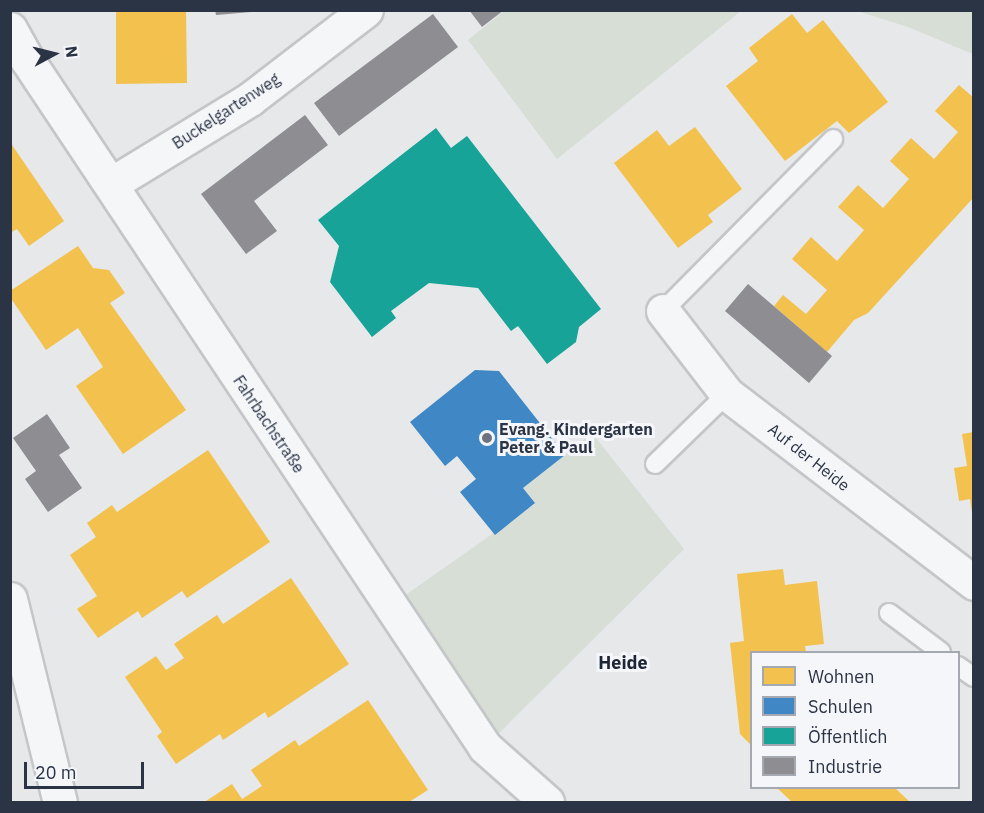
<!DOCTYPE html>
<meta charset="utf-8">
<style>
body{margin:0}
#map{position:relative;width:984px;height:813px;overflow:hidden;background:#e6e8ea;font-family:"IBM Plex Sans",sans-serif}
div>[style]{position:absolute}
.green>*{inset:0;background:#d6ded6}
.homes>*{inset:0;background:#f2c14e}
.schools>*{inset:0;background:#3f88c5}
.public>*{inset:0;background:#17a398}
.industry>*{inset:0;background:#8d8d92}
.roads{filter:drop-shadow(2px 0 #c4c6c8) drop-shadow(-2px 0 #c4c6c8) drop-shadow(0 2px #c4c6c8) drop-shadow(0 -2px #c4c6c8)}
.service>*{height:18px;margin:-9px;padding:0 9px;transform-origin:9px;border-radius:9px;background:#f5f6f7}
.minor>*{height:33px;margin:-16.5px;padding:0 16.5px;transform-origin:16.5px;border-radius:16.5px;background:#f5f6f7}
.dots>*{width:16px;height:16px;translate:-50% -50%;box-sizing:border-box;border:3px solid #f4f6f9;border-radius:50%}
span{translate:-50% -50%;white-space:nowrap;text-align:center;line-height:1.15;-webkit-text-stroke:6px #f4f6f9;paint-order:stroke}
.street-label{font-size:16px;color:#2b3445}
.poi-label{font-size:16px;color:#2b3445;font-weight:700}
.left{translate:0 -50%;text-align:left}
.neighbourhood-label{font-size:18px;color:#1d2536;font-weight:700}
.frame{position:absolute;inset:0;border:12px solid #2b3445;pointer-events:none}
.legend{position:absolute;left:750px;top:651px;width:210px;height:138px;box-sizing:border-box;background:#f4f6f9;border:2px solid #a4a8b1;margin:0;padding:8px 10px;list-style:none;font-size:18px;color:#2b3445}
.legend li{display:flex;align-items:center;gap:12px;height:30px}
.legend b{width:30px;border:2px solid #a4a8b1}
.north{position:absolute;left:24px;top:24px;width:60px;height:60px;-webkit-text-stroke:4px #f4f6f9;paint-order:stroke;rotate:83deg;font-size:16px;font-weight:700;line-height:24px;text-align:center;color:#2b3445}
.north::after{content:'';display:block;margin:auto;width:21px;height:27px;background:#2b3445;clip-path:polygon(50% 0,100% 100%,50% 72%,0 100%)}
.scale{position:absolute;left:24px;top:762px;width:120px;height:27px;box-sizing:border-box;border:3px solid #2b3445;border-top:0;padding-left:8px;font-size:18px;line-height:21px;white-space:nowrap;color:#2b3445;-webkit-text-stroke:4px #f4f6f9;paint-order:stroke}
</style>
<div id="map">
<div class="green">
<div style="clip-path:polygon(504px 11px,504px 10px,741px 11px,557px 159px,468px 40px)"></div>
<div style="clip-path:polygon(857px 11px,973px 11px,973px 54px,908px 27px)"></div>
<div style="clip-path:polygon(592px 433px,684px 549px,485px 747px,390px 606px,535px 504px,523px 488px)"></div>
</div>
<div class="homes">
<div style="clip-path:polygon(116px 10px,186px 10px,187px 83px,116px 84px)"></div>
<div style="clip-path:polygon(792px 14px,807px 33px,823px 20px,888px 102px,849px 133px,837px 121px,785px 161px,726px 86px,758px 61px,749px 48px)"></div>
<div style="clip-path:polygon(959px 85px,974px 98px,974px 197px,868px 313px,854px 320px,827px 352px,774px 306px,783px 295px,806px 314px,827px 290px,792px 259px,811px 237px,837px 261px,864px 230px,838px 207px,858px 185px,883px 208px,909px 179px,890px 161px,911px 138px,934px 159px,958px 132px,935px 111px)"></div>
<div style="clip-path:polygon(695px 127px,742px 189px,708px 215px,713px 222px,678px 248px,614px 163px,657px 130px,669px 146px)"></div>
<div style="clip-path:polygon(10px 142px,64px 221px,29px 246px,17px 229px,10px 233px)"></div>
<div style="clip-path:polygon(78px 246px,93px 268px,109px 270px,125px 293px,110px 303px,186px 410px,123px 454px,76px 386px,103px 367px,78px 328px,46px 350px,10px 297px,10px 291px)"></div>
<div style="clip-path:polygon(974px 432px,974px 512px,972px 512px,970px 499px,959px 501px,954px 468px,967px 466px,962px 434px)"></div>
<div style="clip-path:polygon(208px 450px,270px 542px,187px 598px,182px 591px,142px 618px,138px 611px,98px 638px,77px 609px,97px 596px,70px 555px,96px 537px,87px 523px,112px 505px,117px 512px)"></div>
<div style="clip-path:polygon(783px 569px,785px 585px,817px 581px,824px 644px,805px 646px,806px 652px,752px 652px,752px 746px,740px 734px,730px 643px,744px 641px,737px 574px)"></div>
<div style="clip-path:polygon(291px 578px,349px 664px,268px 718px,265px 712px,223px 740px,220px 734px,176px 764px,157px 736px,162px 732px,125px 677px,156px 656px,166px 670px,184px 658px,174px 644px,217px 615px,223px 624px)"></div>
<div style="clip-path:polygon(368px 700px,428px 790px,409px 802px,206px 801px,232px 784px,242px 799px,262px 786px,251px 770px,295px 740px,299px 746px)"></div>
<div style="clip-path:polygon(777px 788px,895px 788px,910px 802px,792px 802px)"></div>
</div>
<div class="schools">
<div style="clip-path:polygon(475px 370px,499px 371px,565px 455px,523px 488px,535px 503px,495px 535px,460px 492px,476px 479px,457px 456px,445px 466px,410px 422px)"></div>
</div>
<div class="public">
<div style="clip-path:polygon(436px 128px,451px 148px,467px 136px,601px 309px,579px 327px,576px 342px,547px 364px,518px 326px,511px 331px,478px 288px,429px 283px,391px 311px,396px 318px,372px 337px,330px 282px,339px 246px,318px 220px)"></div>
</div>
<div class="industry">
<div style="clip-path:polygon(215px 10px,251px 10px,251px 12px,216px 15px)"></div>
<div style="clip-path:polygon(469px 10px,504px 10px,482px 27px)"></div>
<div style="clip-path:polygon(433px 14px,458px 47px,339px 136px,314px 103px)"></div>
<div style="clip-path:polygon(305px 115px,328px 145px,254px 201px,277px 231px,246px 254px,201px 194px)"></div>
<div style="clip-path:polygon(748px 284px,832px 356px,809px 383px,725px 311px)"></div>
<div style="clip-path:polygon(47px 414px,70px 448px,59px 455px,82px 488px,48px 512px,25px 479px,36px 471px,13px 438px)"></div>
</div>
<div class="roads">
<div class="service">
<div style="left:663px;top:311px;width:242px;rotate:-45.3deg"></div>
<div style="left:655px;top:464px;width:100px;rotate:-44.2deg"></div>
<div style="left:889px;top:613px;width:65px;rotate:36.9deg"></div>
<div style="left:958px;top:666px;width:19px;rotate:35deg"></div>
</div>
<div class="minor">
<div style="left:10px;top:29px;width:33px;rotate:61deg"></div>
<div style="left:26px;top:58px;width:828px;rotate:56.33deg"></div>
<div style="left:485px;top:747px;width:83px;rotate:41.6deg"></div>
<div style="left:111px;top:184px;width:163px;rotate:-31.4deg"></div>
<div style="left:250px;top:99px;width:146px;rotate:-37.5deg"></div>
<div style="left:663px;top:311px;width:105px;rotate:52.4deg"></div>
<div style="left:727px;top:394px;width:311px;rotate:37.4deg"></div>
<div style="left:10px;top:599px;width:209px;rotate:76.2deg"></div>
</div>
</div>
<div class="dots">
<div style="left:487px;top:438px;background:#6c737f"></div>
</div>
<div class="street-label">
<span style="left:226px;top:111px;rotate:-33deg">Buckelgartenweg</span>
<span style="left:269px;top:424px;rotate:56deg">Fahrbachstraße</span>
<span style="left:809px;top:457px;rotate:38deg">Auf der Heide</span>
</div>
<div class="poi-label">
<span class="left" style="left:499px;top:438px">Evang. Kindergarten<br>Peter &amp; Paul</span>
</div>
<div class="neighbourhood-label">
<span style="left:623px;top:663px">Heide</span>
</div>
<div class="frame"></div>
<ul class="legend">
<li><b style="height:16px;background:#f2c14e"></b>Wohnen</li>
<li><b style="height:16px;background:#3f88c5"></b>Schulen</li>
<li><b style="height:16px;background:#17a398"></b>Öffentlich</li>
<li><b style="height:16px;background:#8d8d92"></b>Industrie</li>
</ul>
<div class="north">N</div>
<div class="scale">20 m</div>
</div>
